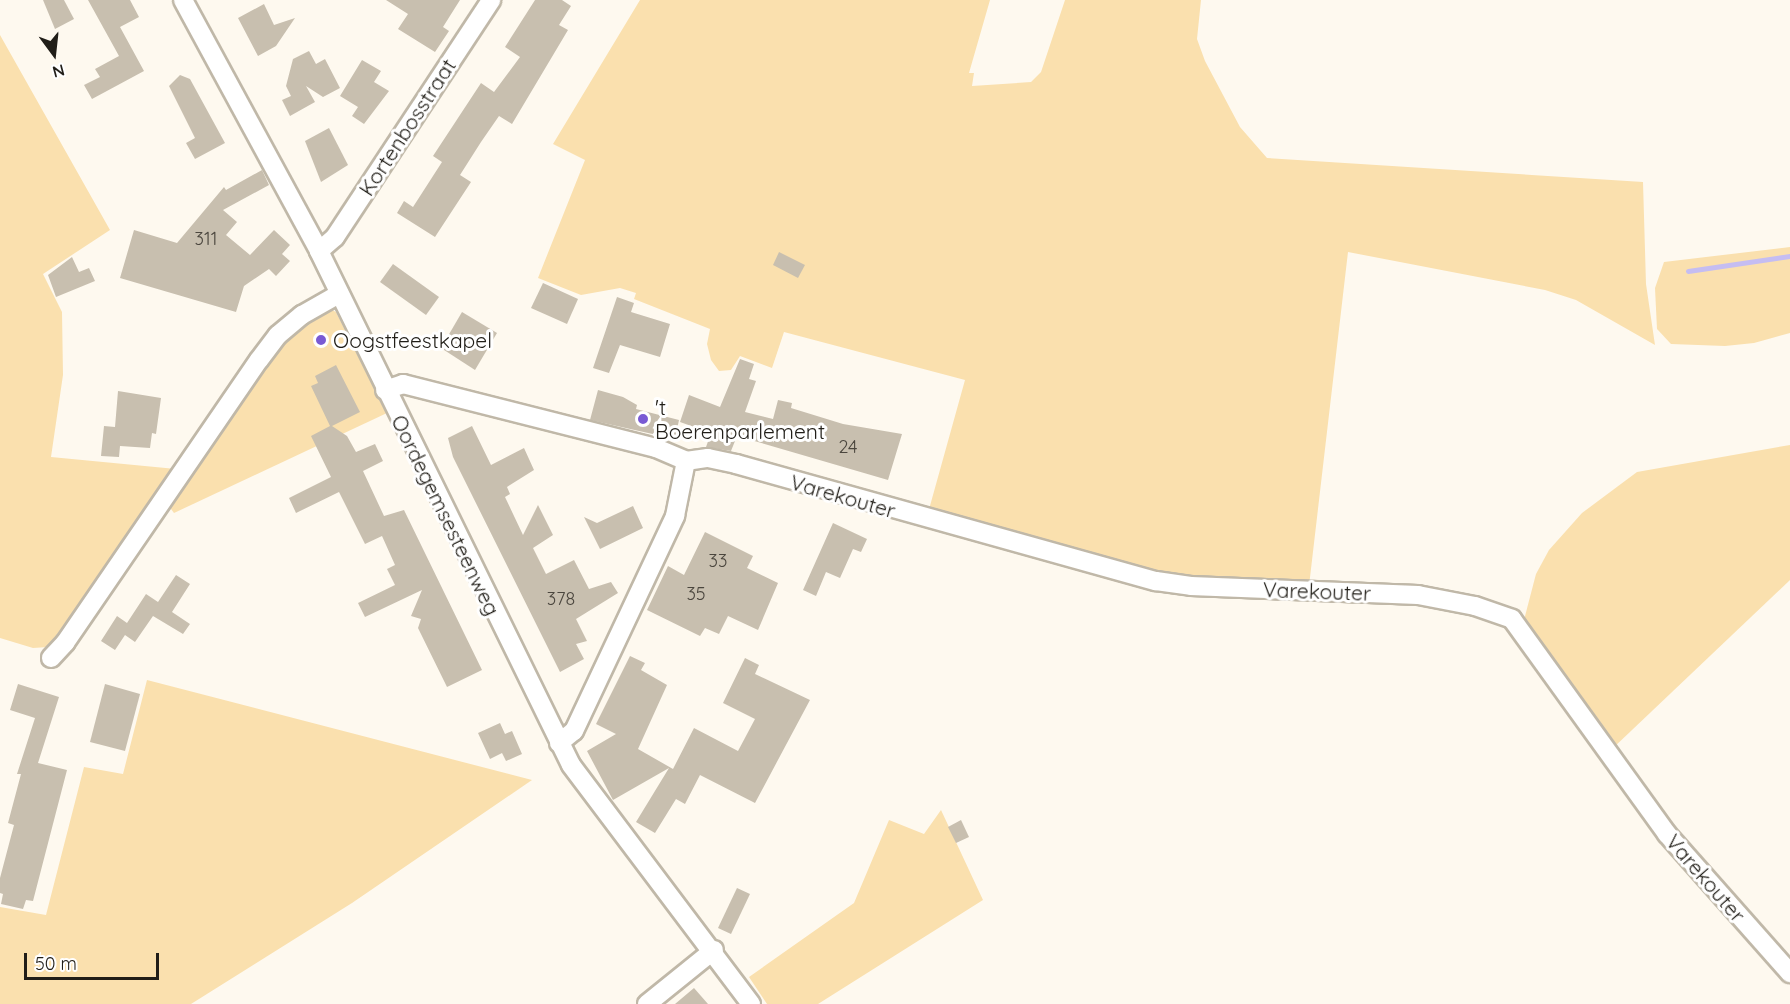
<!DOCTYPE html>
<style>
body{margin:0}
#map{position:relative;width:1790px;height:1004px;overflow:hidden;background:#fef9ef;font-family:Quicksand,sans-serif}
div>[style]{position:absolute}
.green>*{inset:0;background:#fae0ae}
.stream>*{height:5px;margin:-2.5px;padding:0 2.5px;transform-origin:2.5px;border-radius:2.5px;background:#c5bdf2}
.building>*{inset:0;background:#c8bfaf}
.roads{filter:drop-shadow(2px 0 #c0b8a8) drop-shadow(-2px 0 #c0b8a8) drop-shadow(0 2px #c0b8a8) drop-shadow(0 -2px #c0b8a8)}
.minor>*{height:18px;margin:-9px;padding:0 9px;transform-origin:9px;border-radius:9px;background:#fff}
.dots>*{width:16px;height:16px;translate:-50% -50%;box-sizing:border-box;border:3px solid #fff;border-radius:50%}
span{translate:-50% -50%;white-space:nowrap;text-align:center;line-height:1.15;-webkit-text-stroke:6px #fff;paint-order:stroke}
.number-label{font-size:18px;color:#4b463e}
.number-label span{-webkit-text-stroke-width:0}
.street-label{font-size:21px;color:#211e18}
.poi-label{font-size:21px;color:#211e18}
.left{translate:0 -50%;text-align:left}
.north{position:absolute;left:24px;top:24px;width:60px;height:60px;-webkit-text-stroke:4px #fff;paint-order:stroke;rotate:165deg;font-size:16px;font-weight:700;line-height:24px;text-align:center;color:#211e18}
.north::after{content:'';display:block;margin:auto;width:21px;height:27px;background:#211e18;clip-path:polygon(50% 0,100% 100%,50% 72%,0 100%)}
.scale{position:absolute;left:24px;top:953px;width:135px;height:27px;box-sizing:border-box;border:3px solid #211e18;border-top:0;padding-left:8px;font-size:18px;line-height:21px;white-space:nowrap;color:#211e18;-webkit-text-stroke:4px #fff;paint-order:stroke}
</style>
<div id="map">
<div class="green">
<div style="clip-path:polygon(640px 0,990px 0,969px 73px,974px 73px,972px 86px,1031px 82px,1041px 72px,1065px 0,1201px 0,1197px 39px,1205px 61px,1240px 127px,1267px 158px,1643px 182px,1646px 284px,1655px 345px,1576px 300px,1545px 290px,1348px 252px,1309px 586px,1170px 577px,928px 513px,965px 380px,784px 332px,772px 368px,740px 356px,731px 370px,719px 371px,711px 360px,707px 344px,710px 329px,634px 299px,636px 293px,620px 288px,581px 295px,538px 278px,585px 160px,553px 144px)"></div>
<div style="clip-path:polygon(0 35px,110px 230px,43px 274px,62px 312px,63px 375px,51px 457px,176px 469px,48px 647px,33px 648px,0 638px)"></div>
<div style="clip-path:polygon(1790px 247px,1790px 333px,1754px 343px,1725px 346px,1671px 344px,1657px 329px,1655px 288px,1664px 262px)"></div>
<div style="clip-path:polygon(330px 309px,336px 312px,387px 413px,174px 513px,165px 501px,275px 352px,310px 319px)"></div>
<div style="clip-path:polygon(1790px 445px,1790px 580px,1612px 749px,1524px 620px,1536px 574px,1549px 550px,1582px 513px,1637px 472px)"></div>
<div style="clip-path:polygon(147px 680px,532px 780px,352px 903px,191px 1004px,0 1004px,0 907px,46px 915px,84px 767px,123px 774px)"></div>
<div style="clip-path:polygon(941px 810px,983px 900px,818px 1004px,767px 1004px,749px 977px,854px 903px,889px 820px,924px 834px)"></div>
</div>
<div class="stream">
<div style="left:1688px;top:271px;width:103px;rotate:-8.4deg"></div>
</div>
<div class="building">
<div style="clip-path:polygon(43px 0,64px 0,74px 19px,55px 29px)"></div>
<div style="clip-path:polygon(88px 0,130px 0,139px 17px,120px 27px,144px 71px,92px 99px,84px 85px,100px 77px,95px 69px,119px 56px)"></div>
<div style="clip-path:polygon(386px 0,460px 0,443px 27px,449px 31px,435px 52px,398px 29px,408px 14px)"></div>
<div style="clip-path:polygon(535px 0,562px 0,571px 6px,559px 25px,568px 30px,512px 124px,499px 116px,481px 142px,460px 175px,471px 182px,435px 237px,397px 213px,404px 201px,413px 207px,442px 162px,433px 156px,481px 83px,494px 92px,520px 57px,505px 47px)"></div>
<div style="clip-path:polygon(264px 4px,274px 25px,295px 18px,276px 46px,258px 56px,238px 18px)"></div>
<div style="clip-path:polygon(309px 51px,316px 64px,325px 59px,340px 88px,323px 97px,306px 86px,315px 102px,290px 116px,282px 100px,291px 96px,286px 86px,293px 59px)"></div>
<div style="clip-path:polygon(362px 60px,381px 71px,374px 82px,389px 91px,364px 124px,352px 116px,358px 107px,340px 96px)"></div>
<div style="clip-path:polygon(180px 75px,190px 79px,225px 143px,195px 159px,186px 143px,195px 138px,169px 86px)"></div>
<div style="clip-path:polygon(329px 128px,348px 165px,321px 182px,305px 141px)"></div>
<div style="clip-path:polygon(262px 170px,269px 185px,223px 210px,237px 222px,226px 235px,250px 255px,274px 230px,290px 245px,282px 254px,290px 261px,276px 276px,269px 269px,244px 286px,236px 312px,120px 278px,134px 230px,177px 243px,224px 187px,226px 190px)"></div>
<div style="clip-path:polygon(779px 252px,805px 265px,798px 278px,773px 265px)"></div>
<div style="clip-path:polygon(72px 257px,79px 272px,89px 268px,95px 281px,56px 297px,48px 275px)"></div>
<div style="clip-path:polygon(393px 264px,439px 297px,426px 315px,380px 282px)"></div>
<div style="clip-path:polygon(543px 283px,578px 299px,567px 324px,531px 308px)"></div>
<div style="clip-path:polygon(617px 297px,634px 303px,631px 312px,670px 324px,660px 357px,620px 345px,609px 373px,593px 368px)"></div>
<div style="clip-path:polygon(462px 312px,497px 333px,475px 370px,441px 348px)"></div>
<div style="clip-path:polygon(740px 359px,754px 364px,749px 379px,756px 381px,745px 412px,773px 419px,778px 400px,792px 403px,791px 408px,843px 424px,902px 434px,888px 480px,737px 436px,731px 451px,706px 447px,711px 433px,680px 422px,689px 395px,720px 407px)"></div>
<div style="clip-path:polygon(336px 365px,360px 412px,332px 426px,347px 436px,356px 452px,375px 444px,383px 461px,363px 471px,384px 516px,404px 510px,482px 670px,447px 687px,418px 628px,421px 619px,411px 616px,422px 590px,365px 617px,358px 603px,395px 585px,387px 569px,395px 565px,382px 536px,365px 544px,339px 492px,296px 513px,289px 498px,331px 477px,311px 436px,330px 426px,311px 386px,318px 383px,315px 376px)"></div>
<div style="clip-path:polygon(598px 390px,623px 397px,637px 405px,636px 409px,679px 420px,675px 439px,590px 420px)"></div>
<div style="clip-path:polygon(118px 391px,161px 398px,156px 434px,152px 433px,150px 448px,120px 446px,119px 457px,101px 456px,104px 426px,115px 427px)"></div>
<div style="clip-path:polygon(472px 426px,491px 465px,524px 448px,534px 470px,507px 487px,510px 494px,505px 497px,523px 535px,538px 505px,553px 535px,533px 548px,546px 574px,574px 560px,589px 589px,611px 582px,618px 593px,576px 619px,587px 641px,576px 644px,584px 659px,560px 672px,453px 457px,448px 438px)"></div>
<div style="clip-path:polygon(633px 506px,643px 528px,600px 549px,584px 517px,597px 523px)"></div>
<div style="clip-path:polygon(833px 523px,867px 539px,861px 552px,853px 549px,840px 578px,826px 572px,816px 596px,803px 590px)"></div>
<div style="clip-path:polygon(705px 532px,753px 556px,747px 568px,778px 583px,758px 630px,728px 616px,719px 634px,705px 628px,700px 636px,647px 610px,668px 566px,684px 575px)"></div>
<div style="clip-path:polygon(176px 575px,190px 584px,172px 612px,190px 624px,183px 634px,153px 616px,135px 642px,125px 635px,115px 650px,101px 641px,117px 616px,127px 623px,146px 594px,158px 602px)"></div>
<div style="clip-path:polygon(630px 656px,645px 663px,641px 670px,667px 685px,638px 749px,673px 769px,694px 728px,738px 751px,755px 719px,723px 703px,745px 658px,759px 665px,755px 674px,810px 700px,755px 803px,700px 775px,685px 804px,676px 799px,655px 833px,636px 822px,669px 768px,613px 800px,587px 751px,616px 734px,596px 724px)"></div>
<div style="clip-path:polygon(18px 684px,59px 697px,38px 763px,67px 770px,33px 901px,26px 900px,23px 909px,1px 904px,3px 894px,0 893px,0 878px,14px 825px,8px 823px,21px 774px,17px 774px,35px 718px,10px 710px)"></div>
<div style="clip-path:polygon(105px 684px,140px 694px,125px 751px,90px 742px)"></div>
<div style="clip-path:polygon(500px 723px,505px 734px,512px 731px,522px 754px,506px 761px,502px 753px,490px 759px,478px 733px)"></div>
<div style="clip-path:polygon(961px 820px,969px 837px,956px 843px,948px 827px)"></div>
<div style="clip-path:polygon(737px 888px,750px 894px,731px 934px,718px 928px)"></div>
<div style="clip-path:polygon(694px 988px,708px 1004px,675px 1004px)"></div>
</div>
<div class="roads">
<div class="minor">
<div style="left:183px;top:0;width:285px;rotate:61.5deg"></div>
<div style="left:319px;top:251px;width:572px;rotate:63.88deg"></div>
<div style="left:571px;top:765px;width:299px;rotate:53deg"></div>
<div style="left:319px;top:251px;width:21px;rotate:-41deg"></div>
<div style="left:335px;top:237px;width:284px;rotate:-56.6deg"></div>
<div style="left:385px;top:390px;width:19px;rotate:-18deg"></div>
<div style="left:403px;top:384px;width:261px;rotate:14.2deg"></div>
<div style="left:656px;top:448px;width:33px;rotate:23deg"></div>
<div style="left:686px;top:461px;width:22px;rotate:-8deg"></div>
<div style="left:708px;top:458px;width:29px;rotate:12deg"></div>
<div style="left:736px;top:464px;width:436px;rotate:15.6deg"></div>
<div style="left:1156px;top:581px;width:35px;rotate:8deg"></div>
<div style="left:1191px;top:586px;width:227px;rotate:2.3deg"></div>
<div style="left:1418px;top:595px;width:58px;rotate:10.9deg"></div>
<div style="left:1475px;top:606px;width:39px;rotate:19deg"></div>
<div style="left:1512px;top:619px;width:265px;rotate:54.2deg"></div>
<div style="left:1667px;top:834px;width:186px;rotate:48.5deg"></div>
<div style="left:51px;top:658px;width:21px;rotate:-47deg"></div>
<div style="left:65px;top:643px;width:343px;rotate:-55.6deg"></div>
<div style="left:259px;top:360px;width:31px;rotate:-53deg"></div>
<div style="left:278px;top:335px;width:31px;rotate:-40deg"></div>
<div style="left:302px;top:315px;width:43px;rotate:-29.6deg"></div>
<div style="left:559px;top:743px;width:19px;rotate:-39deg"></div>
<div style="left:574px;top:731px;width:238px;rotate:-64.8deg"></div>
<div style="left:675px;top:516px;width:56px;rotate:-78.7deg"></div>
<div style="left:647px;top:1004px;width:86px;rotate:-38.9deg"></div>
</div>
</div>
<div class="dots">
<div style="left:321px;top:340px;background:#795ad4"></div>
<div style="left:643px;top:419px;background:#795ad4"></div>
</div>
<div class="number-label">
<span style="left:206px;top:239px">311</span>
<span style="left:848px;top:447px">24</span>
<span style="left:718px;top:561px">33</span>
<span style="left:696px;top:594px">35</span>
<span style="left:561px;top:599px">378</span>
</div>
<div class="street-label">
<span style="left:407px;top:127px;rotate:-57deg">Kortenbosstraat</span>
<span style="left:843px;top:496px;rotate:16deg">Varekouter</span>
<span style="left:446px;top:515px;rotate:64deg">Oordegemsesteenweg</span>
<span style="left:1317px;top:591px;rotate:2deg">Varekouter</span>
<span style="left:1706px;top:878px;rotate:49deg">Varekouter</span>
</div>
<div class="poi-label">
<span class="left" style="left:333px;top:340px">Oogstfeestkapel</span>
<span class="left" style="left:655px;top:419px">'t<br>Boerenparlement</span>
</div>
<div class="north">N</div>
<div class="scale">50 m</div>
</div>
